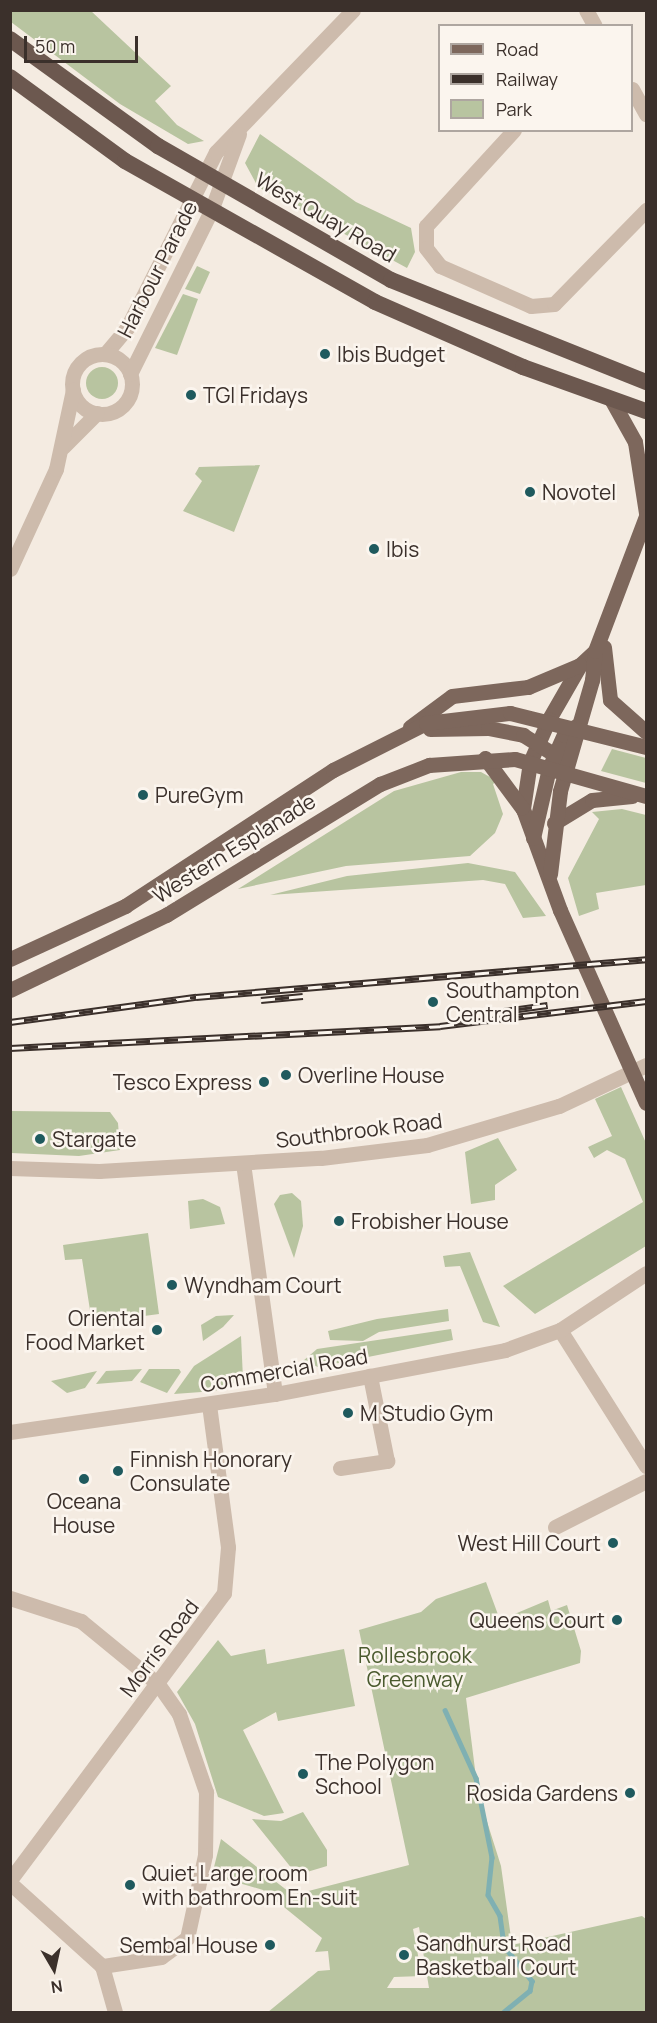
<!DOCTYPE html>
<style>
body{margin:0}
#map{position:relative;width:657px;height:2023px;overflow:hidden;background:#f4ebe1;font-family:Manrope,sans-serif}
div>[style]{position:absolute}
.green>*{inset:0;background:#b8c4a0}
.round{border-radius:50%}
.stream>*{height:4.5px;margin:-2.25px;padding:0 2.25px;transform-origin:2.25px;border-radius:2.25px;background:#7fb0b2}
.minor>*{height:15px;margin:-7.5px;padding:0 7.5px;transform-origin:7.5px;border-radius:7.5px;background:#cdbbac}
.minor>.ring{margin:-7.5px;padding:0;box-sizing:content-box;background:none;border:15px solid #cdbbac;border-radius:50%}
.tertiary>*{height:15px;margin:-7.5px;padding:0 7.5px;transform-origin:7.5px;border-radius:7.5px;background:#cdbbac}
.primary>*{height:15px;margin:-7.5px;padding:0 7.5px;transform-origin:7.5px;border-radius:7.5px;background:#7d675c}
.trunk>*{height:16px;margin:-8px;padding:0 8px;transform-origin:8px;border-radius:8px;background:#6c584f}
.rail>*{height:7px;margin-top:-3.5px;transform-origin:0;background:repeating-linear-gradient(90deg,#fbf5ee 0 14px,#3b302b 0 28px);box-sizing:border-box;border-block:2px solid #3b302b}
.dots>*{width:16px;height:16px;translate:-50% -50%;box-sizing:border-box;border:3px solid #fbf5ee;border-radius:50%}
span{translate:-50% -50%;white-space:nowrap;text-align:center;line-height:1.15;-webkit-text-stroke:5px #fbf5ee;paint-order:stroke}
.street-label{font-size:21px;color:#3b302b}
.poi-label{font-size:21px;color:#3b302b}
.left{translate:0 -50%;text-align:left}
.right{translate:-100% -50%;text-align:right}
.park-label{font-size:21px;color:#4a5a2e}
.frame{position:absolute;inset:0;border:12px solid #3b302b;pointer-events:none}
.legend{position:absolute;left:438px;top:24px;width:195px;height:108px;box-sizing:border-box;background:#fbf5ee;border:2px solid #aea6a0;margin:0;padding:8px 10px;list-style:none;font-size:18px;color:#3b302b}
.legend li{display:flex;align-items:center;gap:12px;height:30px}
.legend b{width:30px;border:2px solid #aea6a0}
.north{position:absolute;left:24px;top:1939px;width:60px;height:60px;-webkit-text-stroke:4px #fbf5ee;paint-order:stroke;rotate:171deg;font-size:16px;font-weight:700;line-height:24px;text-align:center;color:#3b302b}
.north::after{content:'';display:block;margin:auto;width:21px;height:27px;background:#3b302b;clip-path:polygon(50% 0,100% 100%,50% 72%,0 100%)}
.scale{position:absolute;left:24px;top:36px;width:114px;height:27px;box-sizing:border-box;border:3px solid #3b302b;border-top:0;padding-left:8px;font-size:18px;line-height:21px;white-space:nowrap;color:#3b302b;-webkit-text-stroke:4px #fbf5ee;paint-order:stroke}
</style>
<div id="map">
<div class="green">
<div style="clip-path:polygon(10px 11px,91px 11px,171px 86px,155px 101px,177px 125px,204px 141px,188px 144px,120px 104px,11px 22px)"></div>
<div style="clip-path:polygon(260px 134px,356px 202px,411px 228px,415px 252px,407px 268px,258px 187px,245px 163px)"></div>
<div style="clip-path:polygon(197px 266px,210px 272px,200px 294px,185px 289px)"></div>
<div style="clip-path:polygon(183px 294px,198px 299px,177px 355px,155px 348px)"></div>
<div class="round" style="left:86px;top:367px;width:32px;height:32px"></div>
<div style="clip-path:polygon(260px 465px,234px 532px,183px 511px,202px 481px,195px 474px,199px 467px)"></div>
<div style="clip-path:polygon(612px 749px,646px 758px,646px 783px,601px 771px)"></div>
<div style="clip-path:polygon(461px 772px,481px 772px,497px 781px,493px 784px,503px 814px,495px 833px,470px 856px,346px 866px,238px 889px,394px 791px)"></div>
<div style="clip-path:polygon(622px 809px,646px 815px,646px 885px,596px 893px,599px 909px,579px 916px,568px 878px,599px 819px,592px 812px)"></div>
<div style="clip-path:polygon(468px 863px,515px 872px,546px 916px,523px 918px,505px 884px,483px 880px,270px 895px,347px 876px)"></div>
<div style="clip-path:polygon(621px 1087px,646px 1143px,646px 1246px,535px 1314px,503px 1286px,643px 1202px,625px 1159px,607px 1150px,594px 1158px,588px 1147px,612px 1136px,595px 1099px)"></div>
<div style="clip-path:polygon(11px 1111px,110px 1112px,118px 1123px,120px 1150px,79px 1156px,11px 1153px)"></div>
<div style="clip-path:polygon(498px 1138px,517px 1170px,495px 1185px,495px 1200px,471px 1204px,465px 1152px)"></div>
<div style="clip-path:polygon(292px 1193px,301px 1201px,303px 1226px,294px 1258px,274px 1204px,280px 1195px)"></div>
<div style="clip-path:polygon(203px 1199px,220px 1207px,225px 1224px,190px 1229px,188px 1201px)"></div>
<div style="clip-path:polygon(148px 1233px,159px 1314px,92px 1323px,82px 1259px,65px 1260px,63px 1245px)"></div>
<div style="clip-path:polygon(470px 1252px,500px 1327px,483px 1322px,460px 1266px,445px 1267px,443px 1256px)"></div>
<div style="clip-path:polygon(448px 1309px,449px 1321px,379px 1332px,363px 1341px,330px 1340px,328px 1331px,377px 1319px)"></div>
<div style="clip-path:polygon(234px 1315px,223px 1327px,203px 1341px,201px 1325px,216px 1316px)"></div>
<div style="clip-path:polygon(451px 1329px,453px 1340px,318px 1367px,303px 1361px,317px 1349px)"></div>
<div style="clip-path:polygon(241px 1336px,243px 1379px,215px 1391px,174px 1394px,194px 1366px)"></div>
<div style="clip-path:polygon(142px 1369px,132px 1381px,96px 1384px,106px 1371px)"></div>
<div style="clip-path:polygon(149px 1369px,179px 1369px,181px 1372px,167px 1393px,140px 1382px)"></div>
<div style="clip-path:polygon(97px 1371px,85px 1388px,67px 1393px,51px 1381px)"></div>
<div style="clip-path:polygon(evenodd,486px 1582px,500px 1620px,548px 1600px,551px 1611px,567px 1605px,581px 1651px,580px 1663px,466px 1698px,478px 1793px,501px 1866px,512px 1945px,642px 1916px,646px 1919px,646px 2011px,268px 2012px,318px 1971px,330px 1970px,328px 1951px,315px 1952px,322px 1938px,263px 1890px,212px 1875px,221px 1839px,293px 1895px,409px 1865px,359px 1630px,421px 1612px,436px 1599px,486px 1582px,419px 1927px,429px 1988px,387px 1988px,394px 1977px,422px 1976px,413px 1929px,419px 1927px)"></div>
<div style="clip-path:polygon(218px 1640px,231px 1656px,265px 1649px,267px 1664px,344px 1649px,355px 1706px,278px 1721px,276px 1712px,243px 1730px,284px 1813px,264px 1816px,218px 1797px,195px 1724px,177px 1692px)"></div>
<div style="clip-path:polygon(303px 1812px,327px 1850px,327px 1866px,297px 1875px,252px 1819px,281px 1821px)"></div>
</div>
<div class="stream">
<div style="left:445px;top:1710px;width:75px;rotate:65.5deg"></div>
<div style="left:476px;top:1778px;width:81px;rotate:78.6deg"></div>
<div style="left:492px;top:1857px;width:38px;rotate:96deg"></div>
<div style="left:488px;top:1895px;width:24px;rotate:60deg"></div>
<div style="left:500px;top:1916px;width:30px;rotate:82deg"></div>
<div style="left:504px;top:1946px;width:45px;rotate:51.3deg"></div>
<div style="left:532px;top:1981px;width:10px;rotate:101deg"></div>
<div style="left:530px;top:1991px;width:33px;rotate:141deg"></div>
</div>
<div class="minor">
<div style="left:586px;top:10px;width:18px;rotate:61deg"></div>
<div style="left:632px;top:89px;width:29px;rotate:61deg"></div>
<div style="left:514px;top:130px;width:130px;rotate:132.5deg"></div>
<div style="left:426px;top:226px;width:22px;rotate:90deg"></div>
<div style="left:426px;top:248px;width:23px;rotate:52deg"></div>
<div style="left:440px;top:266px;width:99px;rotate:23.7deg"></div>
<div style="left:531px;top:306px;width:23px;rotate:-5deg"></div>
<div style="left:554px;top:304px;width:132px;rotate:-45.6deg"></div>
<div style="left:105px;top:354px;width:34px;rotate:-50deg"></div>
<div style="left:127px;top:328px;width:197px;rotate:-63.2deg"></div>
<div style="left:216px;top:152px;width:197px;rotate:-46deg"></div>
<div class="ring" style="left:72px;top:354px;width:45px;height:45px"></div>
<div style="left:130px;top:374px;width:182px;rotate:-63.6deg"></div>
<div style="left:211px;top:211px;width:82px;rotate:-70deg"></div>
<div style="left:63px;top:447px;width:48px;rotate:-45deg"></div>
<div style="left:10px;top:569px;width:110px;rotate:-65.3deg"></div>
<div style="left:56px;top:469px;width:81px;rotate:-77.9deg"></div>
<div style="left:243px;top:1163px;width:233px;rotate:82.1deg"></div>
<div style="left:10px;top:1168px;width:89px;rotate:1.9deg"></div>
<div style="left:99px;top:1171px;width:222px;rotate:-3.4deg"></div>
<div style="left:321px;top:1158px;width:107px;rotate:-7deg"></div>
<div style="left:427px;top:1145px;width:138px;rotate:-16.5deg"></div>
<div style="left:559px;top:1106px;width:96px;rotate:-25.2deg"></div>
<div style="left:340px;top:1468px;width:48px;rotate:-8.5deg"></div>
<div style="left:387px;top:1461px;width:87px;rotate:-101.3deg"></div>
<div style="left:555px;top:1527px;width:102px;rotate:-26.8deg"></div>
<div style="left:10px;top:1598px;width:75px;rotate:17.9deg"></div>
<div style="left:81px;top:1621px;width:99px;rotate:39.3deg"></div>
<div style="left:158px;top:1684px;width:37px;rotate:55deg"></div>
<div style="left:179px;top:1714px;width:83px;rotate:70.9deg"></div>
<div style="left:206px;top:1792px;width:63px;rotate:90.9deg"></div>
<div style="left:205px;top:1855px;width:85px;rotate:102.2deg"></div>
<div style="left:187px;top:1938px;width:32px;rotate:144deg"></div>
<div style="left:161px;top:1957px;width:60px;rotate:171.3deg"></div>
<div style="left:10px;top:1880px;width:358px;rotate:-53.3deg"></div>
<div style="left:224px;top:1593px;width:46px;rotate:-85deg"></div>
<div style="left:228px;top:1547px;width:144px;rotate:-97.6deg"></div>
<div style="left:10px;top:1883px;width:124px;rotate:42.1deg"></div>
<div style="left:102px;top:1966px;width:48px;rotate:74.2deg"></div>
</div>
<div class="tertiary">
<div style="left:560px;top:1330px;width:161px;rotate:57.7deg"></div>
<div style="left:10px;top:1432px;width:268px;rotate:-8.2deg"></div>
<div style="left:275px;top:1394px;width:234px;rotate:-10.8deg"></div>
<div style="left:505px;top:1350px;width:59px;rotate:-20deg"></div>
<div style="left:560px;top:1330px;width:103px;rotate:-33.5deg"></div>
</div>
<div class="primary">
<div style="left:611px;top:399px;width:49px;rotate:60.8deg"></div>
<div style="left:635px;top:442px;width:72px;rotate:81.2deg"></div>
<div style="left:604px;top:647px;width:53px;rotate:83.5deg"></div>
<div style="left:610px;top:700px;width:48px;rotate:41.6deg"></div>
<div style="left:595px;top:651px;width:21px;rotate:137deg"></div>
<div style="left:580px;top:665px;width:62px;rotate:119.9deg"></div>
<div style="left:549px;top:719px;width:47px;rotate:113.8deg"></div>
<div style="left:530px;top:762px;width:48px;rotate:98.5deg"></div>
<div style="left:523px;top:809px;width:108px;rotate:69.9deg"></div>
<div style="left:560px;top:910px;width:211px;rotate:66deg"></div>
<div style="left:410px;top:727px;width:52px;rotate:-36.4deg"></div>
<div style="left:452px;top:696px;width:77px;rotate:-6.8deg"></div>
<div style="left:528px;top:687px;width:56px;rotate:-22.9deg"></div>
<div style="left:430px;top:729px;width:58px;rotate:-1deg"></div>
<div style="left:488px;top:728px;width:36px;rotate:11deg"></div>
<div style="left:523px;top:735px;width:44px;rotate:31.9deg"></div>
<div style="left:560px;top:758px;width:16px;rotate:72deg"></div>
<div style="left:485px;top:758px;width:62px;rotate:53.5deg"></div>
<div style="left:554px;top:823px;width:44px;rotate:-31.2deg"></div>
<div style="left:592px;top:800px;width:40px;rotate:-5.7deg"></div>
<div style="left:533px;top:838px;width:72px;rotate:-77.1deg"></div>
<div style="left:549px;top:768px;width:36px;rotate:-66deg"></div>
<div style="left:564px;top:735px;width:15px;rotate:-37deg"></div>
<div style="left:550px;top:874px;width:84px;rotate:-83.1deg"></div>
<div style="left:560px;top:791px;width:116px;rotate:-73.9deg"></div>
<div style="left:592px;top:680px;width:29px;rotate:-84deg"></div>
<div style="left:595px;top:651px;width:144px;rotate:-69.3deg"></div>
<div style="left:10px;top:959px;width:127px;rotate:-24.7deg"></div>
<div style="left:125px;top:906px;width:249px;rotate:-33.2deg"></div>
<div style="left:333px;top:770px;width:104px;rotate:-26.8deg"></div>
<div style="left:426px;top:723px;width:85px;rotate:-6.8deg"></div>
<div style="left:510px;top:713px;width:140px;rotate:14deg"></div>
<div style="left:10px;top:990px;width:173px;rotate:-25.7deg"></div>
<div style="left:166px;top:915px;width:251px;rotate:-31.5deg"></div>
<div style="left:380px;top:784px;width:53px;rotate:-21.2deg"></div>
<div style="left:429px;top:765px;width:86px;rotate:-4deg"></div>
<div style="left:515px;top:759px;width:136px;rotate:15.8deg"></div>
</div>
<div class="trunk">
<div style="left:10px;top:39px;width:183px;rotate:35.9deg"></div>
<div style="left:158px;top:146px;width:269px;rotate:29.9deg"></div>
<div style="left:391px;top:280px;width:275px;rotate:21.8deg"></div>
<div style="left:10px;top:77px;width:142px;rotate:36.1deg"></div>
<div style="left:125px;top:161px;width:287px;rotate:29.4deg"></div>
<div style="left:375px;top:302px;width:162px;rotate:23.7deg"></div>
<div style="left:523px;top:367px;width:131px;rotate:19.7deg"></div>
</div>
<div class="rail">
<div style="left:261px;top:1000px;width:42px;rotate:-5.4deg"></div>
<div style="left:504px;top:1011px;width:44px;rotate:-7.8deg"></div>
<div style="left:10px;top:1022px;width:188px;rotate:-7.7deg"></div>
<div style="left:196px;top:997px;width:452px;rotate:-4.8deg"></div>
<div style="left:10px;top:1048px;width:431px;rotate:-2.9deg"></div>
<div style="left:440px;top:1026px;width:208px;rotate:-6.9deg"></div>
</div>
<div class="dots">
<div style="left:325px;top:354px;background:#1f5a5e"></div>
<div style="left:191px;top:395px;background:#1f5a5e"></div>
<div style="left:530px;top:492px;background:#1f5a5e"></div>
<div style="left:374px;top:549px;background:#1f5a5e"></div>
<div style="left:143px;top:795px;background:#1f5a5e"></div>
<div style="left:433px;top:1002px;background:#1f5a5e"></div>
<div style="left:286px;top:1075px;background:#1f5a5e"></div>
<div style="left:264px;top:1082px;background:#1f5a5e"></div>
<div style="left:40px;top:1139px;background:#1f5a5e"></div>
<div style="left:339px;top:1221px;background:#1f5a5e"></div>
<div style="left:172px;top:1285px;background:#1f5a5e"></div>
<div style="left:157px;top:1330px;background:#1f5a5e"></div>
<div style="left:348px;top:1413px;background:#1f5a5e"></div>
<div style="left:118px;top:1471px;background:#1f5a5e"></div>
<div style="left:84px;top:1479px;background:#1f5a5e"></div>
<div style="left:613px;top:1543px;background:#1f5a5e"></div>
<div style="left:617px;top:1620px;background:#1f5a5e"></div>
<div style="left:303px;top:1774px;background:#1f5a5e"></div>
<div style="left:630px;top:1793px;background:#1f5a5e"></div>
<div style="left:130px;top:1885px;background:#1f5a5e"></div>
<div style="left:270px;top:1945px;background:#1f5a5e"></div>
<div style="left:404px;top:1955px;background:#1f5a5e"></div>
</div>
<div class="street-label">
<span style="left:326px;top:217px;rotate:30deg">West Quay Road</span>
<span style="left:157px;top:269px;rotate:-63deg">Harbour Parade</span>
<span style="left:234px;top:848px;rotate:-32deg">Western Esplanade</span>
<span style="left:359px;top:1130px;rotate:-7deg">Southbrook Road</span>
<span style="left:284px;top:1370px;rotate:-10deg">Commercial Road</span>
<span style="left:159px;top:1648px;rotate:-53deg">Morris Road</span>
</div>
<div class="poi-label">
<span class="left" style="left:337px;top:354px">Ibis Budget</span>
<span class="left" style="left:203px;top:395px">TGI Fridays</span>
<span class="left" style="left:542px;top:492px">Novotel</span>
<span class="left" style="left:386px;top:549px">Ibis</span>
<span class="left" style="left:155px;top:795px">PureGym</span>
<span class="left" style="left:446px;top:1002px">Southampton<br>Central</span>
<span class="left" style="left:298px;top:1075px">Overline House</span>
<span class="right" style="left:252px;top:1082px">Tesco Express</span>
<span class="left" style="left:52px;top:1139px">Stargate</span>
<span class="left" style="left:351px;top:1221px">Frobisher House</span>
<span class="left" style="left:184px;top:1285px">Wyndham Court</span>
<span class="right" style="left:145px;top:1330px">Oriental<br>Food Market</span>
<span class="left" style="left:360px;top:1413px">M Studio Gym</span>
<span class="left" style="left:130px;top:1471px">Finnish Honorary<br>Consulate</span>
<span style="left:84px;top:1513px">Oceana<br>House</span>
<span class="right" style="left:601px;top:1543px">West Hill Court</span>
<span class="right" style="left:605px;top:1620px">Queens Court</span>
<span class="left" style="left:315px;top:1774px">The Polygon<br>School</span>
<span class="right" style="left:618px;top:1793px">Rosida Gardens</span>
<span class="left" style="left:142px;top:1885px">Quiet Large room<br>with bathroom En-suit</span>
<span class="left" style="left:416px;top:1955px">Sandhurst Road<br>Basketball Court</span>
<span class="right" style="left:258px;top:1945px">Sembal House</span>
</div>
<div class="park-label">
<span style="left:415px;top:1667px">Rollesbrook<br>Greenway</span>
</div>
<div class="frame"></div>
<ul class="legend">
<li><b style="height:8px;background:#7d675c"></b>Road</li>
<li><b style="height:8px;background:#3b302b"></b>Railway</li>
<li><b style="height:16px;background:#b8c4a0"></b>Park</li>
</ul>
<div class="north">N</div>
<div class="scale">50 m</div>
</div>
